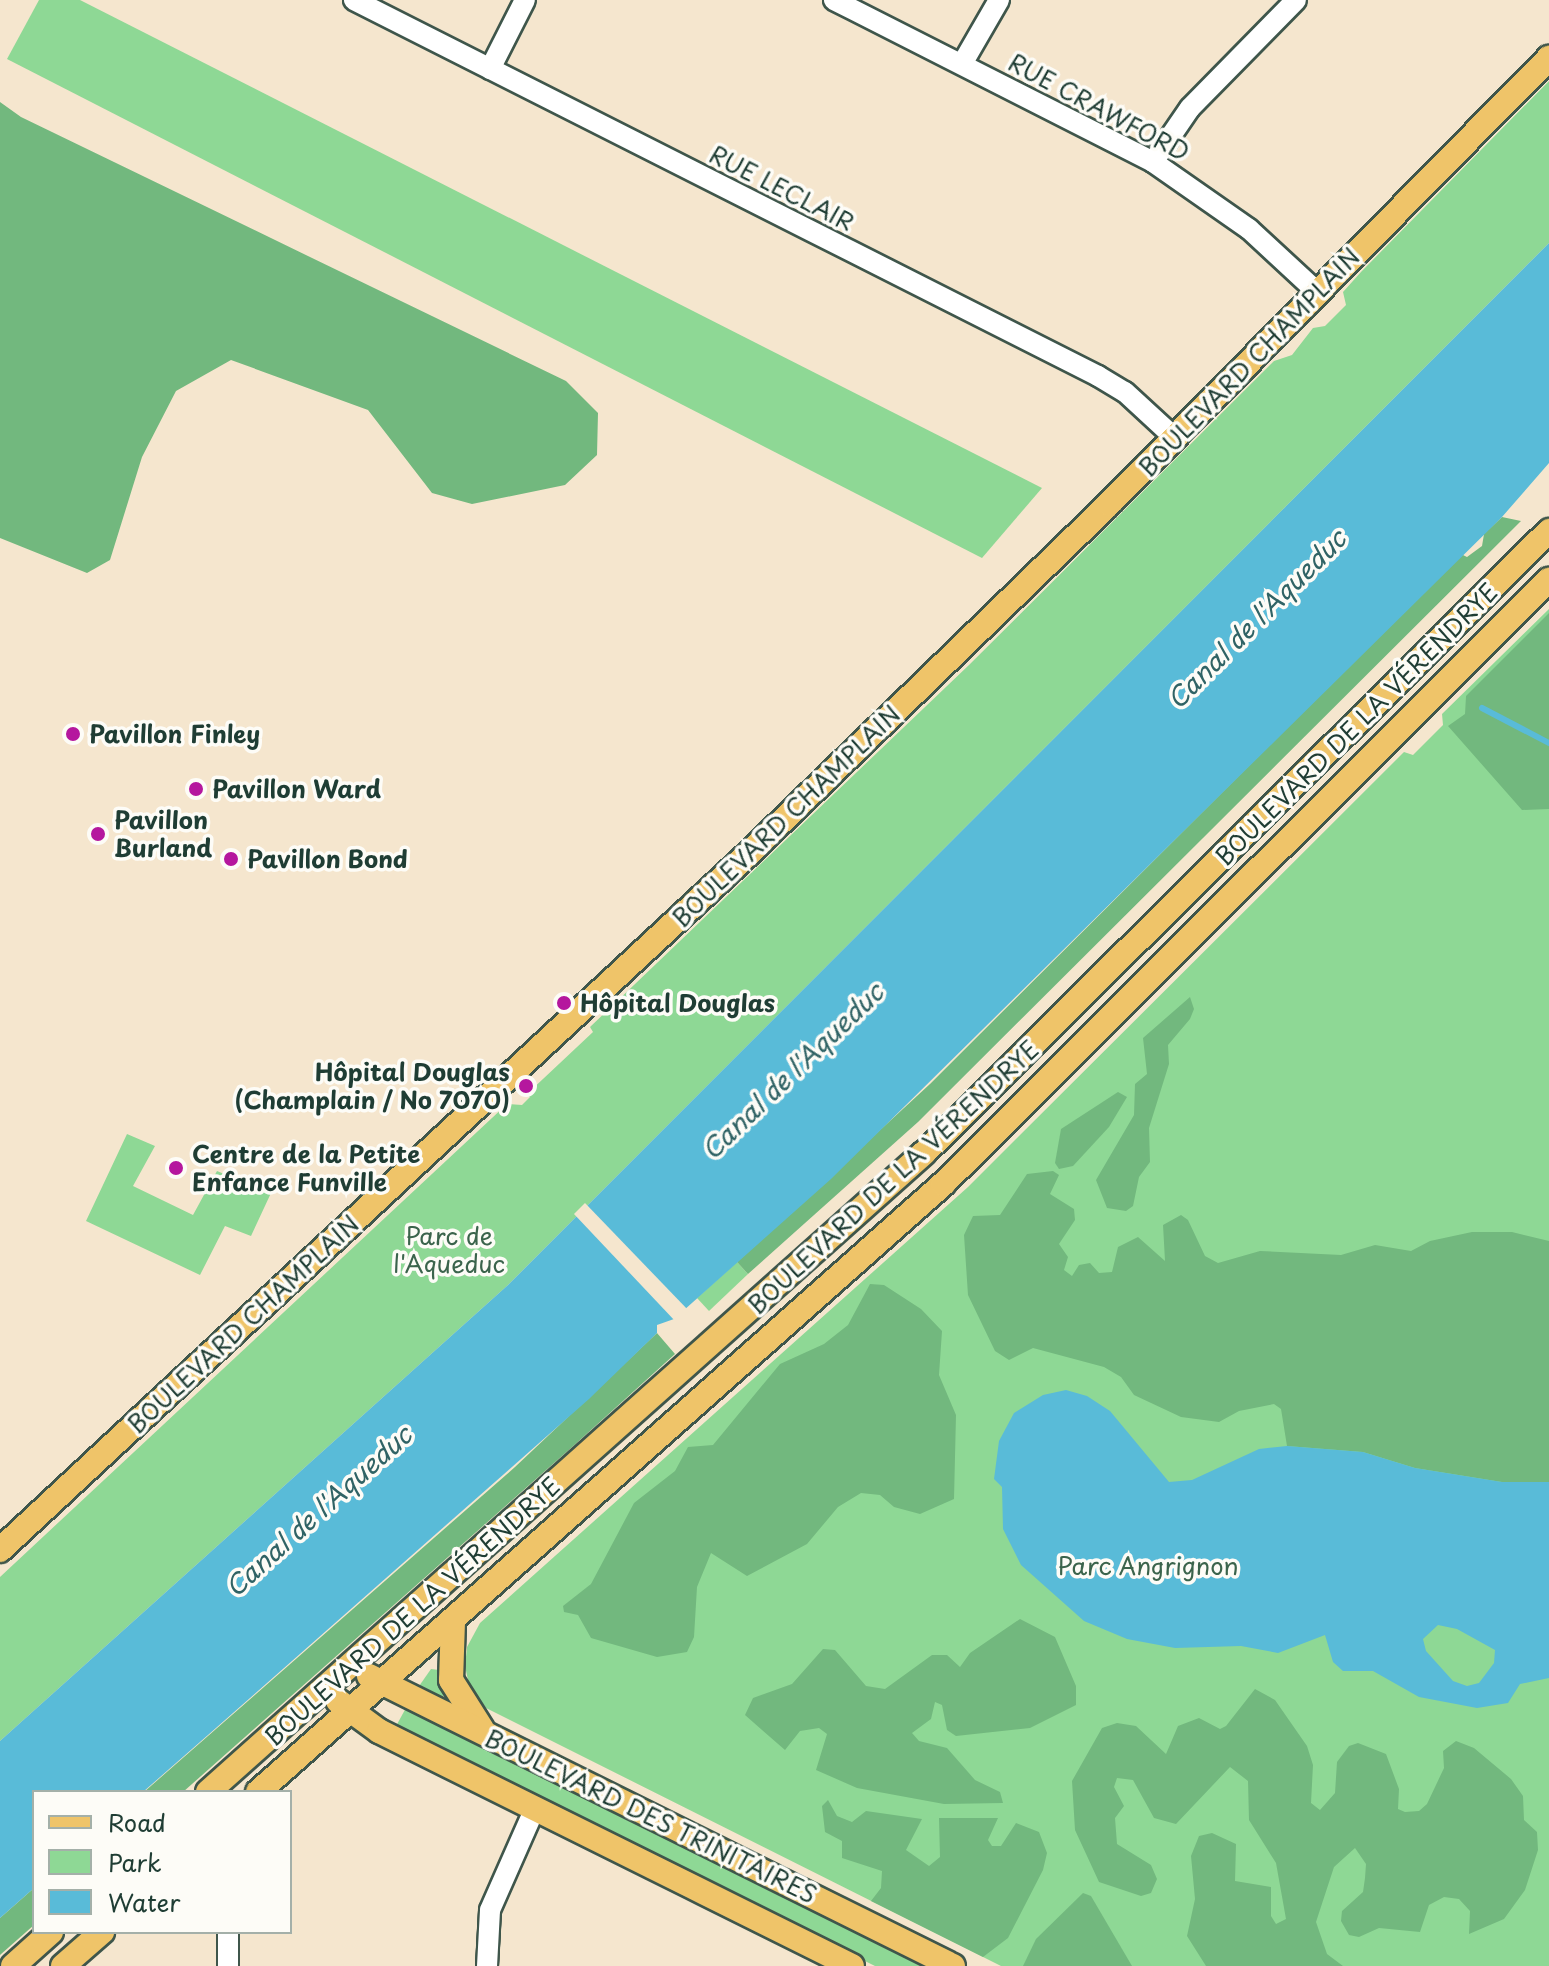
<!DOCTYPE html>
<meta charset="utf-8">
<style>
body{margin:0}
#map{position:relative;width:1549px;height:1966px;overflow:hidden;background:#f5e6ce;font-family:"Playpen Sans",sans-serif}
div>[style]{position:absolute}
.green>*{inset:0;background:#8ed895}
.forest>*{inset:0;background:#72b87e}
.water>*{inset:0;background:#59bbd8}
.pier>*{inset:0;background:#f5e6ce}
.stream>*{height:6px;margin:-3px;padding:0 3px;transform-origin:3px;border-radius:3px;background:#59bbd8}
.roads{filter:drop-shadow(2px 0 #3f564b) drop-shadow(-2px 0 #3f564b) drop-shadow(0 2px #3f564b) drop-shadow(0 -2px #3f564b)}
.minor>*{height:20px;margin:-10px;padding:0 10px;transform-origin:10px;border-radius:10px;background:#fff}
.major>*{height:24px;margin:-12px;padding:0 12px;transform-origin:12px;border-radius:12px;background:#efc469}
.dots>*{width:22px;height:22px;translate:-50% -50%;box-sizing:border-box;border:4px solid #fdfcf7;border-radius:50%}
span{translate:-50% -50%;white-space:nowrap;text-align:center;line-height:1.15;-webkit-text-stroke:7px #fdfcf7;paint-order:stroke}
.street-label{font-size:24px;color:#1f3d34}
.poi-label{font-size:24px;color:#1f3d34;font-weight:700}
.left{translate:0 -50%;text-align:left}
.right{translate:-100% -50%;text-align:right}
.park-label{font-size:24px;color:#3b644c}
.water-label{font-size:26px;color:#306365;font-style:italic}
.legend{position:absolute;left:32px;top:1790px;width:260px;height:144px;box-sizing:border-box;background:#fdfcf7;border:2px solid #a4b0a9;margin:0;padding:10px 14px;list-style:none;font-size:24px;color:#1f3d34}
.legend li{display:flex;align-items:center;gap:16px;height:40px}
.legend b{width:40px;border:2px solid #a4b0a9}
</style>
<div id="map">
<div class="green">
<div style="clip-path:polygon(39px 0,80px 0,1042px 488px,982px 558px,7px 59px)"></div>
<div style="clip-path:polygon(1549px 81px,1549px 243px,508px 1285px,0 1741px,0 1577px,507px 1104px,522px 1105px,530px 1097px,527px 1094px,593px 1032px,590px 1027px,969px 665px,1274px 361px,1292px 355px,1313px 328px,1325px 326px,1346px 305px,1343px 292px,1361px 272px)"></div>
<div style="clip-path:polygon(1549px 609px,1549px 1966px,1001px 1966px,486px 1708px,469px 1685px,465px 1666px,467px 1647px,480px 1623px,968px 1187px,1404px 752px,1413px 755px,1443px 725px,1442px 714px)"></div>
<div style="clip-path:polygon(127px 1134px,155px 1146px,133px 1186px,193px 1215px,217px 1171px,271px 1193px,251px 1236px,225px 1226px,200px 1275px,86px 1221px)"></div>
<div style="clip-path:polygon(737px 1262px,748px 1274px,709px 1311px,697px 1298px)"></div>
<div style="clip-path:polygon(431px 1669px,439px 1670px,444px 1700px,417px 1689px)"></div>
<div style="clip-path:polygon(407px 1706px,931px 1966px,875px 1966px,395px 1728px)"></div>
</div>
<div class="forest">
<div style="clip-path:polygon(0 102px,21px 117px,566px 381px,598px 413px,597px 455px,565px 485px,472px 504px,432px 493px,368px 410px,231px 360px,176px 391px,142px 457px,110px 560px,87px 573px,0 538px)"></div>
<div style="clip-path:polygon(1502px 517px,1521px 521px,918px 1122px,748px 1274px,737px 1262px,930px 1084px,1461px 554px,1467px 557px,1482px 546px,1484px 534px)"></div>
<div style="clip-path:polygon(1549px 613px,1549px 809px,1522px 810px,1448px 726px,1465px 714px,1466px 696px)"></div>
<div style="clip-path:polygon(1190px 997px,1194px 1009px,1190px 1019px,1168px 1045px,1169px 1064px,1149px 1128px,1150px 1162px,1139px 1177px,1133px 1206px,1126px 1211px,1107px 1208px,1096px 1180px,1134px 1115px,1135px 1084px,1147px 1074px,1143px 1038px)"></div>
<div style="clip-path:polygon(1118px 1092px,1127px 1097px,1109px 1127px,1073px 1166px,1059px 1169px,1055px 1163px,1061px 1129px)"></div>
<div style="clip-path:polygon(1053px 1171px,1059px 1175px,1050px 1194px,1074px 1209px,1075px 1220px,1059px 1244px,1068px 1257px,1064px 1270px,1072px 1276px,1079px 1265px,1090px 1263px,1099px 1273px,1112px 1272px,1118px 1247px,1138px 1237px,1165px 1261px,1163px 1225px,1181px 1215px,1188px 1220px,1205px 1256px,1218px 1263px,1260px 1251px,1341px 1255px,1375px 1245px,1411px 1251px,1430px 1241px,1472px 1232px,1512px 1232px,1549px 1241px,1549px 1482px,1502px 1482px,1415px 1468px,1363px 1452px,1287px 1446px,1281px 1409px,1274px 1404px,1239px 1411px,1219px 1422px,1181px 1417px,1134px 1395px,1121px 1377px,1104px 1367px,1033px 1348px,1009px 1360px,995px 1351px,968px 1295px,964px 1235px,973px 1216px,1000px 1215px,1027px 1174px)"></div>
<div style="clip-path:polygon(870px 1284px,884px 1285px,921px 1309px,942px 1331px,939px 1375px,956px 1415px,954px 1499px,920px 1514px,894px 1507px,880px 1495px,861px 1493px,838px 1507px,807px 1544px,747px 1576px,711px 1553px,697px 1587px,694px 1637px,687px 1652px,657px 1657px,591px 1638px,578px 1615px,564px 1612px,563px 1606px,591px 1584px,634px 1503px,675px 1471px,688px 1447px,713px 1445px,780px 1364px,824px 1344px,848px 1325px)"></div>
<div style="clip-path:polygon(657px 1333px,675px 1354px,571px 1448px,183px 1792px,144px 1792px,515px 1467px)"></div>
<div style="clip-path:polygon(1020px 1619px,1055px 1637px,1076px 1686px,1076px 1705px,1030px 1728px,956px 1736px,947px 1730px,942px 1705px,935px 1702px,931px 1719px,912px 1733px,919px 1741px,947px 1748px,975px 1780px,1000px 1792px,1003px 1803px,944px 1804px,857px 1788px,816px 1770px,827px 1734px,819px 1728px,800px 1731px,785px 1750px,745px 1715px,753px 1698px,792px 1684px,823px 1649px,835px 1650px,866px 1686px,885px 1689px,932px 1655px,947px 1655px,960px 1667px,970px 1653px)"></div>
<div style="clip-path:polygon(1255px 1689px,1275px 1700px,1307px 1746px,1313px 1765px,1311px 1803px,1320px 1810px,1335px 1793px,1337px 1762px,1349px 1746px,1358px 1743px,1386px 1754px,1399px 1789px,1398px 1809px,1405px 1812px,1419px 1811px,1427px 1804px,1444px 1768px,1443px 1751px,1456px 1741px,1474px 1748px,1511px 1779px,1523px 1796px,1524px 1820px,1537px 1832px,1538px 1850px,1525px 1890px,1504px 1919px,1469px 1934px,1470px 1911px,1459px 1899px,1444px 1897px,1429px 1905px,1420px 1932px,1379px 1928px,1359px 1937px,1349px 1935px,1341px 1921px,1342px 1911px,1363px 1892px,1365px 1878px,1366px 1864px,1355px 1848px,1334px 1867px,1316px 1922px,1327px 1954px,1343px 1966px,1206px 1966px,1187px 1936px,1195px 1899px,1191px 1856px,1199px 1836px,1212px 1833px,1236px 1844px,1235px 1881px,1271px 1887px,1271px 1916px,1276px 1924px,1286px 1919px,1276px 1863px,1249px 1820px,1248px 1781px,1230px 1767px,1176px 1824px,1154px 1818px,1133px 1780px,1117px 1778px,1114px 1787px,1124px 1806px,1115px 1818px,1117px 1844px,1151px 1865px,1157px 1879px,1151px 1893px,1141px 1896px,1099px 1882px,1075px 1830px,1072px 1781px,1102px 1728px,1117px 1723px,1136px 1726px,1166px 1754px,1178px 1726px,1199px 1718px,1220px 1729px,1226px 1726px)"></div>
<div style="clip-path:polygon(828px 1800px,837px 1816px,852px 1822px,866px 1811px,922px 1819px,906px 1850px,929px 1866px,940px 1857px,939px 1818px,998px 1818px,988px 1840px,992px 1846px,1001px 1846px,1016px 1823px,1039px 1832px,1047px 1853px,1043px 1870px,1008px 1938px,983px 1957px,871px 1901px,881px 1888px,882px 1871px,842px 1858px,842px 1841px,825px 1832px,822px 1806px)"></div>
<div style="clip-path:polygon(34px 1888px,34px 1925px,0 1955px,0 1918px)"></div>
<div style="clip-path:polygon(1083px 1893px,1091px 1896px,1132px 1966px,1023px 1966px,1036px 1939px)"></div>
</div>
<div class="water">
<div style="clip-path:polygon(1549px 243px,1549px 463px,1502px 517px,831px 1179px,674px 1319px,657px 1325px,657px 1333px,589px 1399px,208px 1735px,143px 1792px,34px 1792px,34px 1888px,0 1918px,0 1741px,508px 1285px)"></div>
<div style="clip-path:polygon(evenodd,1066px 1390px,1087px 1396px,1110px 1411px,1169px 1482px,1192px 1480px,1259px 1449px,1287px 1446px,1363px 1452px,1415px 1468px,1502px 1482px,1549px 1482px,1549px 1678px,1520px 1684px,1508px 1703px,1477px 1708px,1419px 1697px,1373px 1671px,1343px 1671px,1333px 1662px,1325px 1635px,1278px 1653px,1241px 1646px,1175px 1648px,1127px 1639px,1084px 1621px,1021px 1565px,1003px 1529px,1002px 1487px,994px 1479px,999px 1441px,1014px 1413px,1043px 1395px,1066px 1390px,1438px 1625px,1457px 1629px,1495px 1650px,1494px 1663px,1479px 1683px,1467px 1686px,1453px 1681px,1426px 1651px,1423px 1639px,1438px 1625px)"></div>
</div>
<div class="pier">
<div style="clip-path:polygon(585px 1203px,689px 1311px,676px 1322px,574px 1214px)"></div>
</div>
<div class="stream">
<div style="left:1482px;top:708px;width:76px;rotate:27.6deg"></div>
</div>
<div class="roads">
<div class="minor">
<div style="left:354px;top:0;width:834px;rotate:26.81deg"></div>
<div style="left:1098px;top:376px;width:31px;rotate:31deg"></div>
<div style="left:1125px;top:392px;width:68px;rotate:42.6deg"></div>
<div style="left:834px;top:0;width:358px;rotate:26.9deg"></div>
<div style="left:1153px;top:162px;width:117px;rotate:34.9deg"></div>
<div style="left:1249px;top:229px;width:93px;rotate:42.8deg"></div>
<div style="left:962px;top:64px;width:74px;rotate:-60deg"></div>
<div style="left:490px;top:69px;width:77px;rotate:-63.1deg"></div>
<div style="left:1153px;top:162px;width:65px;rotate:-55.6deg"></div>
<div style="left:1190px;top:108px;width:151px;rotate:-45.5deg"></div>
<div style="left:228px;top:1932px;width:34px;rotate:90deg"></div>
<div style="left:487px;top:1966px;width:56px;rotate:-86.9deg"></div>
<div style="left:490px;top:1910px;width:111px;rotate:-66.2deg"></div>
</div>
<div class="major">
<div style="left:0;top:1550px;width:1019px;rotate:-42.93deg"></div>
<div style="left:746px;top:856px;width:506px;rotate:-44.12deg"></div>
<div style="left:1109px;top:504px;width:627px;rotate:-45.39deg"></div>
<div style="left:453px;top:1621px;width:59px;rotate:91.9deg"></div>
<div style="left:451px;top:1680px;width:58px;rotate:57.7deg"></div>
<div style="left:369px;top:1676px;width:652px;rotate:26.41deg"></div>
<div style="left:338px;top:1701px;width:51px;rotate:36.2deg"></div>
<div style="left:379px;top:1731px;width:528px;rotate:26.42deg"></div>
<div style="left:208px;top:1792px;width:960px;rotate:-41.75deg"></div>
<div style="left:924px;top:1153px;width:882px;rotate:-44.86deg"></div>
<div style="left:258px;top:1792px;width:916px;rotate:-41.59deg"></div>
<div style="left:943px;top:1184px;width:856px;rotate:-44.91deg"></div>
<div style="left:13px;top:1966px;width:51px;rotate:-41.8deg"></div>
<div style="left:63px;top:1966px;width:52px;rotate:-41.1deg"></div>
</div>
</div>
<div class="dots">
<div style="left:73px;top:734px;background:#b5179e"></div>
<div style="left:196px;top:789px;background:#b5179e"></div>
<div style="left:98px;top:834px;background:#b5179e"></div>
<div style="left:231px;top:859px;background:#b5179e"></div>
<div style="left:564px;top:1003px;background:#b5179e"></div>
<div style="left:526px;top:1086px;background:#b5179e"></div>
<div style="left:176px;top:1168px;background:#b5179e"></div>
</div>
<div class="street-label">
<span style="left:1099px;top:107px;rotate:28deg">RUE CRAWFORD</span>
<span style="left:782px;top:188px;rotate:27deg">RUE LECLAIR</span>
<span style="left:1249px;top:362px;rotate:-46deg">BOULEVARD CHAMPLAIN</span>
<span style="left:1356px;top:724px;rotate:-45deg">BOULEVARD DE LA VÉRENDRYE</span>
<span style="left:786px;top:816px;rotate:-44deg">BOULEVARD CHAMPLAIN</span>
<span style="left:893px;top:1177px;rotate:-43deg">BOULEVARD DE LA VÉRENDRYE</span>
<span style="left:243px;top:1324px;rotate:-43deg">BOULEVARD CHAMPLAIN</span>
<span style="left:412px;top:1611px;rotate:-42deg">BOULEVARD DE LA VÉRENDRYE</span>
<span style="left:651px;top:1816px;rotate:26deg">BOULEVARD DES TRINITAIRES</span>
</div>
<div class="poi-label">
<span class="left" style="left:89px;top:734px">Pavillon Finley</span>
<span class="left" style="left:212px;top:789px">Pavillon Ward</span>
<span class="left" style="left:114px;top:834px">Pavillon<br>Burland</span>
<span class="left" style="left:247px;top:859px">Pavillon Bond</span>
<span class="left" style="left:580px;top:1003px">Hôpital Douglas</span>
<span class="right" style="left:510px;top:1086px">Hôpital Douglas<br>(Champlain / No 7070)</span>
<span class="left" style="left:192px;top:1168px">Centre de la Petite<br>Enfance Funville</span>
</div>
<div class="park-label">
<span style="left:449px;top:1250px">Parc de<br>l'Aqueduc</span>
<span style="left:1148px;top:1566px">Parc Angrignon</span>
</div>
<div class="water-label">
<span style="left:1256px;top:619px;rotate:-45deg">Canal de l'Aqueduc</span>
<span style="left:792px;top:1071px;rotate:-44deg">Canal de l'Aqueduc</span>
<span style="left:318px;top:1511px;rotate:-42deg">Canal de l'Aqueduc</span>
</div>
<ul class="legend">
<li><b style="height:10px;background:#efc469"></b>Road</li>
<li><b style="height:22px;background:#8ed895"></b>Park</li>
<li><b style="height:22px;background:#59bbd8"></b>Water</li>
</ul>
</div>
